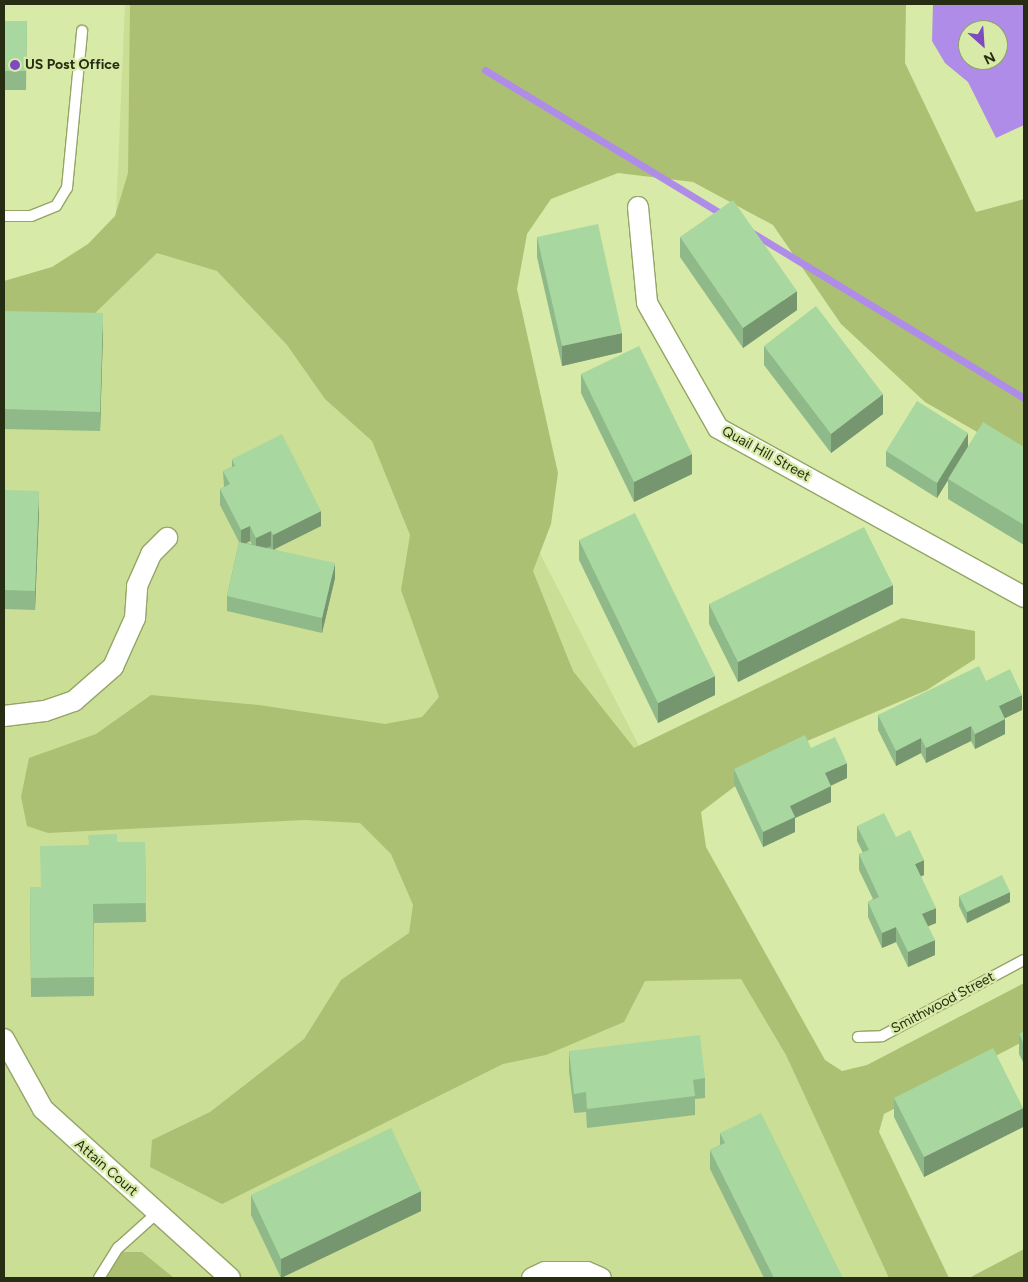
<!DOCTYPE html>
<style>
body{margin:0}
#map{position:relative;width:1028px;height:1282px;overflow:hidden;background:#d7eaa7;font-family:Figtree,sans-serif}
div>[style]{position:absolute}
.built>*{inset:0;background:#cbde95}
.green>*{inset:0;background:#acc073}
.water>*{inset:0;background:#af8ce7}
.stream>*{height:7px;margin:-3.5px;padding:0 3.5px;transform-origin:3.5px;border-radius:3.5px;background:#af8ce7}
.roads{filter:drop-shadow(1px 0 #94a565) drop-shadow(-1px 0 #94a565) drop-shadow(0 1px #94a565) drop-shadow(0 -1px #94a565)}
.service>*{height:10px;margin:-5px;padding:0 5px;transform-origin:5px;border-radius:5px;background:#fff}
.minor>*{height:20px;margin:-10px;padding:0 10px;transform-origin:10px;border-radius:10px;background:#fff}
.wall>*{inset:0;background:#90b98a}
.shaded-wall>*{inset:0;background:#769670}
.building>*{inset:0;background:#a8d7a0}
.dots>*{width:14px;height:14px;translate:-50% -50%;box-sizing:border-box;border:2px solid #d7eaa7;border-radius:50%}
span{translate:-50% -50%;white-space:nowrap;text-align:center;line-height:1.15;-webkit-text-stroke:4.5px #d7eaa7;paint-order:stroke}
.poi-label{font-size:14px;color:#272d13;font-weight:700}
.left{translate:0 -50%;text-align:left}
.street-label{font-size:14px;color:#272d13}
.frame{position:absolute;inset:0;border:5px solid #272d13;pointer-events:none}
.north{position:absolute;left:958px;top:20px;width:50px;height:50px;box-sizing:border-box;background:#d7eaa7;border:1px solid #919e6c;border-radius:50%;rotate:154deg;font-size:14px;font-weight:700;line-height:20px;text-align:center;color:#272d13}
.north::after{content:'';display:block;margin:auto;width:18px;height:22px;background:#7e49c1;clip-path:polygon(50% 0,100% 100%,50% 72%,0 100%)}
</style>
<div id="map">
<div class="built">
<div style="clip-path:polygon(125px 4px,257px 4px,913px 1278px,4px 1278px,4px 287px,113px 285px)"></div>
</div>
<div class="green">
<div style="clip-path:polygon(130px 4px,906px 4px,905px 63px,976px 212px,1024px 199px,1024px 459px,925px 402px,841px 324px,773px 225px,693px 182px,618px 173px,551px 199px,527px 234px,517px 289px,558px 473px,551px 524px,533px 571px,573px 671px,634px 748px,902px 618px,975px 631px,975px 659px,927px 690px,779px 753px,701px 812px,706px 847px,825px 1060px,842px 1071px,867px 1065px,1024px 983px,1024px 1041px,884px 1114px,879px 1132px,949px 1278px,889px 1278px,786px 1055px,741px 979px,645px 981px,624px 1022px,546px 1055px,503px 1064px,222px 1204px,150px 1167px,152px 1140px,210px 1112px,304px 1039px,341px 980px,409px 933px,413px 905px,391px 854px,360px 823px,305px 820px,48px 833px,27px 826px,21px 797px,29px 758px,96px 734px,151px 695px,259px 705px,385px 724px,422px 717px,439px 697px,401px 590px,410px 535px,372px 441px,325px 399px,287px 345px,217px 271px,157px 253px,90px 318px,4px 320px,4px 281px,52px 267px,88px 244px,115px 216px,128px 173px)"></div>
<div style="clip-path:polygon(1024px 1249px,1024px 1278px,969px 1278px)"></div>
<div style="clip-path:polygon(121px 1252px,142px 1252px,174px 1278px,96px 1278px)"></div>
</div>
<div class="water">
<div style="clip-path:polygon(evenodd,933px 4px,1024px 4px,1024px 125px,996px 138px,968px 82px,945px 63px,932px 41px,933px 4px,968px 30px,998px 30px,998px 60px,968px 60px,968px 30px)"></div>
</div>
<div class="stream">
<div style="left:485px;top:70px;width:281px;rotate:31.3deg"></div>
<div style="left:751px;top:232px;width:320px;rotate:31.3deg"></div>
</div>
<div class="roads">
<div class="service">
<div style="left:4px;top:216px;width:27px"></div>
<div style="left:31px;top:216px;width:27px;rotate:-22deg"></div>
<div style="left:56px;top:206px;width:21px;rotate:-59deg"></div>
<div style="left:67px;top:188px;width:158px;rotate:-84.5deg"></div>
<div style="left:858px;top:1037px;width:24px;rotate:-2deg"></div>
<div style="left:882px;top:1036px;width:161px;rotate:-28.2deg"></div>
<div style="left:99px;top:1278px;width:36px;rotate:-58deg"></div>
<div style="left:118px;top:1248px;width:52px;rotate:-41.9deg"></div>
</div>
<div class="minor">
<div style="left:638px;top:207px;width:96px;rotate:84.6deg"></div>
<div style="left:647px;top:303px;width:144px;rotate:60.4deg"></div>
<div style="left:718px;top:428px;width:350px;rotate:28.9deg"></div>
<div style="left:4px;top:716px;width:41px;rotate:-7deg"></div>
<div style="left:45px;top:711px;width:31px;rotate:-19deg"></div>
<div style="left:74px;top:701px;width:52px;rotate:-41.1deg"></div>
<div style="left:113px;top:667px;width:54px;rotate:-65.8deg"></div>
<div style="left:135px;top:618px;width:32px;rotate:-86deg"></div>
<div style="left:137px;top:586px;width:35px;rotate:-66deg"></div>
<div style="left:151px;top:554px;width:23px;rotate:-45deg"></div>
<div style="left:4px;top:1039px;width:80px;rotate:60.9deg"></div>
<div style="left:43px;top:1109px;width:252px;rotate:42.1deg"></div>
<div style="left:532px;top:1278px;width:14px;rotate:-25deg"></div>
<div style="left:545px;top:1272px;width:42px"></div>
<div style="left:587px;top:1272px;width:15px;rotate:23deg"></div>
</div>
</div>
<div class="wall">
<div style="clip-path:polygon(4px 21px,27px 21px,26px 90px,4px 90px)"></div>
<div style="clip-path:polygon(537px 237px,622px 352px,562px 366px,537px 257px)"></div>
<div style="clip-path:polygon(680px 237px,797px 310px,743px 348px,680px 257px)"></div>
<div style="clip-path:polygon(4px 311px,103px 332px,100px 431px,4px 429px)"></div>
<div style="clip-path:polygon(764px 346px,883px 414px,831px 453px,764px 365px)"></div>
<div style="clip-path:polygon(581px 374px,692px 474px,634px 502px,581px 393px)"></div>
<div style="clip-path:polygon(968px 447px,1024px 447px,1024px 545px,948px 499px,948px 480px,937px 498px,886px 466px,886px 451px)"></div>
<div style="clip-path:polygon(evenodd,232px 459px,321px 526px,274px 549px,335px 578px,322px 633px,227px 611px,227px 596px,239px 542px,220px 505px,220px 489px,224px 487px,223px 471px,232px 467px,232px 459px,250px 541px,252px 544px,246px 543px,250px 541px)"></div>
<div style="clip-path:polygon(4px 490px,39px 511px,35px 610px,4px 609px)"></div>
<div style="clip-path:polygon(579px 540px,715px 695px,658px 723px,579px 560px)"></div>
<div style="clip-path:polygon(709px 604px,893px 604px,738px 682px,709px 624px)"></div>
<div style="clip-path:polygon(986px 681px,1022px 710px,1005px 718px,1005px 734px,975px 749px,971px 741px,926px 763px,921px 753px,896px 766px,878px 730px,878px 715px)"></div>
<div style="clip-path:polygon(811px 748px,847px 778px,831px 786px,831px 802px,795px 818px,795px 832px,763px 847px,734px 784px,734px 769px)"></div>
<div style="clip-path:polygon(857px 826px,896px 837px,924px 875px,921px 876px,936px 923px,928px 926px,935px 955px,908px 967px,896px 942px,882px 948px,868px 917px,868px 902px,873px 899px,859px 870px,859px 854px,863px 853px,857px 841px)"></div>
<div style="clip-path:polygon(117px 842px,145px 842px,146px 922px,94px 923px,94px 996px,31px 997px,30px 887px,41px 887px,88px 845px)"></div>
<div style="clip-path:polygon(959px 896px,1010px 902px,967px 923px,959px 906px)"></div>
<div style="clip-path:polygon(1024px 1031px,1024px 1064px,1019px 1054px,1019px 1034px)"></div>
<div style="clip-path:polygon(569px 1051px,705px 1078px,705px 1098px,695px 1099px,695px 1115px,587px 1128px,586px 1112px,574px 1113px,569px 1071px)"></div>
<div style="clip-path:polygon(894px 1098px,1023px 1127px,924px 1177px,894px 1117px)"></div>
<div style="clip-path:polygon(720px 1133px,843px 1278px,764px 1278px,710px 1169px,710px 1150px,720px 1145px)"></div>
<div style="clip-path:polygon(251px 1195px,421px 1211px,281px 1278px,251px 1215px)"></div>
</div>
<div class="shaded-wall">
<div style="clip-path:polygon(797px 291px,797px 310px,743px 348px,743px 328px)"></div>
<div style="clip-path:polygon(103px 313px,103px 332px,100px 431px,100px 412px)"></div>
<div style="clip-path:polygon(622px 333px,622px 352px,562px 366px,562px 346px)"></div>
<div style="clip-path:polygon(883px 394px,883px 414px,831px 453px,831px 434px)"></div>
<div style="clip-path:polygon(968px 433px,968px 448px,937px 498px,937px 483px)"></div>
<div style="clip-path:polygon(692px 454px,692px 474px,634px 502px,634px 482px)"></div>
<div style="clip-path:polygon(39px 491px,39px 511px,35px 610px,35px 591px)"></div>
<div style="clip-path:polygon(321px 511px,321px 526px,273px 550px,273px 535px)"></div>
<div style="clip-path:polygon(250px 526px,250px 541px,241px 546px,241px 530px)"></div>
<div style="clip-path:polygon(271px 531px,271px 546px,256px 553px,256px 538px)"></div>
<div style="clip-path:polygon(335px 563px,335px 578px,322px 633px,322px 618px)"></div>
<div style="clip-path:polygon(893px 585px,893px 604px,738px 682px,738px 662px)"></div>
<div style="clip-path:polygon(715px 676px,715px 695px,658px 723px,658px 703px)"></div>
<div style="clip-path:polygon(1022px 695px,1022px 710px,999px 721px,999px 706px)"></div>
<div style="clip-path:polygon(1005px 719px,1005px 734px,975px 749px,975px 734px)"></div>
<div style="clip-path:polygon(971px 726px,971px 741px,926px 763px,926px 748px)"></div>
<div style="clip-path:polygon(921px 738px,921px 753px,896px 766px,896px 751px)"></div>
<div style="clip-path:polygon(847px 763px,847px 778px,825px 788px,825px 773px)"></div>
<div style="clip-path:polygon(831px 786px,831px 802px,795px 818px,795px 832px,763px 847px,763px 832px,790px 806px)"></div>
<div style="clip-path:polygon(924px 860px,924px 875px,915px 879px,915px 864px)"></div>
<div style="clip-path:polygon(1010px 892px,1010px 902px,967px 923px,967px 912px)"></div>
<div style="clip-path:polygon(936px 908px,936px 923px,922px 929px,922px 914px)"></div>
<div style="clip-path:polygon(896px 927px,896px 942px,882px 948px,882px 933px)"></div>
<div style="clip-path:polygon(935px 940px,935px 955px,908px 967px,908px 952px)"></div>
<div style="clip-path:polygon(1023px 1108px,1023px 1127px,924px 1177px,924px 1157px)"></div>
<div style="clip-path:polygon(421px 1191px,421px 1211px,281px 1278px,281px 1259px)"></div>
</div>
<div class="building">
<div style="clip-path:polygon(4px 21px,27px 21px,26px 71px,4px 71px)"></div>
<div style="clip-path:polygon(733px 200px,797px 291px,743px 328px,680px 237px)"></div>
<div style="clip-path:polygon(598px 224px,622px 333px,562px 346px,537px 237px)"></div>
<div style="clip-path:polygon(816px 306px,883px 394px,831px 434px,764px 346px)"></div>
<div style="clip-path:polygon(4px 311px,103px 313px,100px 412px,4px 409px)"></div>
<div style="clip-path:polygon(639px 346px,692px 454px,634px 482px,581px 374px)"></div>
<div style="clip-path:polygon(917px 401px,968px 433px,937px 483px,886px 451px)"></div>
<div style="clip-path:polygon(983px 422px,1024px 447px,1024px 525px,948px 479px)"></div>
<div style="clip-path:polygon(282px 434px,321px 511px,273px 535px,271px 531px,256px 538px,250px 526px,241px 530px,220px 489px,230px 484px,223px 471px,235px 466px,232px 459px)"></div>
<div style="clip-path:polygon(4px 490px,39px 491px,35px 591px,4px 590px)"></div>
<div style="clip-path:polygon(635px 513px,715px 676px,658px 703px,579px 540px)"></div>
<div style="clip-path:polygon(864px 527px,893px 585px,738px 662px,709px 604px)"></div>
<div style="clip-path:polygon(239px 542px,335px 563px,322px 618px,227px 596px)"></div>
<div style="clip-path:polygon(979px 666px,986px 681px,1010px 669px,1022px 695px,999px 706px,1005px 719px,975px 734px,971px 726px,926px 748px,921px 738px,896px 751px,878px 715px)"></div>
<div style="clip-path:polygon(805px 735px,811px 748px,835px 737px,847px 763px,825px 773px,831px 786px,790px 806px,795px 817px,763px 832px,734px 769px)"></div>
<div style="clip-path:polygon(884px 813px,896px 837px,910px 830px,924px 860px,915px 864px,936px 908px,922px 914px,935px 940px,908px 952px,896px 927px,882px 933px,868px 902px,879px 897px,859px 854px,869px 850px,857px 826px)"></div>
<div style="clip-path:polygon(117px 834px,117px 842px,145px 842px,146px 903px,93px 904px,94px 977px,31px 978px,30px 887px,41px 887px,40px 846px,89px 845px,88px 835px)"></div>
<div style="clip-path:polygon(1002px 875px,1010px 892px,967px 912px,959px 896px)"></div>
<div style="clip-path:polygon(1024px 1031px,1024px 1044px,1019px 1034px)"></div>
<div style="clip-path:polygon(700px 1035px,705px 1078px,693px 1080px,695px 1096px,587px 1109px,586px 1092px,574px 1094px,569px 1051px)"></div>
<div style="clip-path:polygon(993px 1048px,1023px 1108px,924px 1157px,894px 1098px)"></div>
<div style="clip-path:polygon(761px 1113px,843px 1278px,774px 1278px,710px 1150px,725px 1143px,720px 1133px)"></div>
<div style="clip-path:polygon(391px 1128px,421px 1191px,281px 1259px,251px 1195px)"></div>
</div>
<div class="dots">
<div style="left:15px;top:65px;background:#7e49c1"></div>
</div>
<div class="poi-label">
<span class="left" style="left:25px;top:65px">US Post Office</span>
</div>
<div class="street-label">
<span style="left:766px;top:454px;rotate:29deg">Quail Hill Street</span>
<span style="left:943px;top:1003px;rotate:-28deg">Smithwood Street</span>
<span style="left:106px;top:1168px;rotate:41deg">Attain Court</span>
</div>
<div class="frame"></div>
<div class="north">N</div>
</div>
